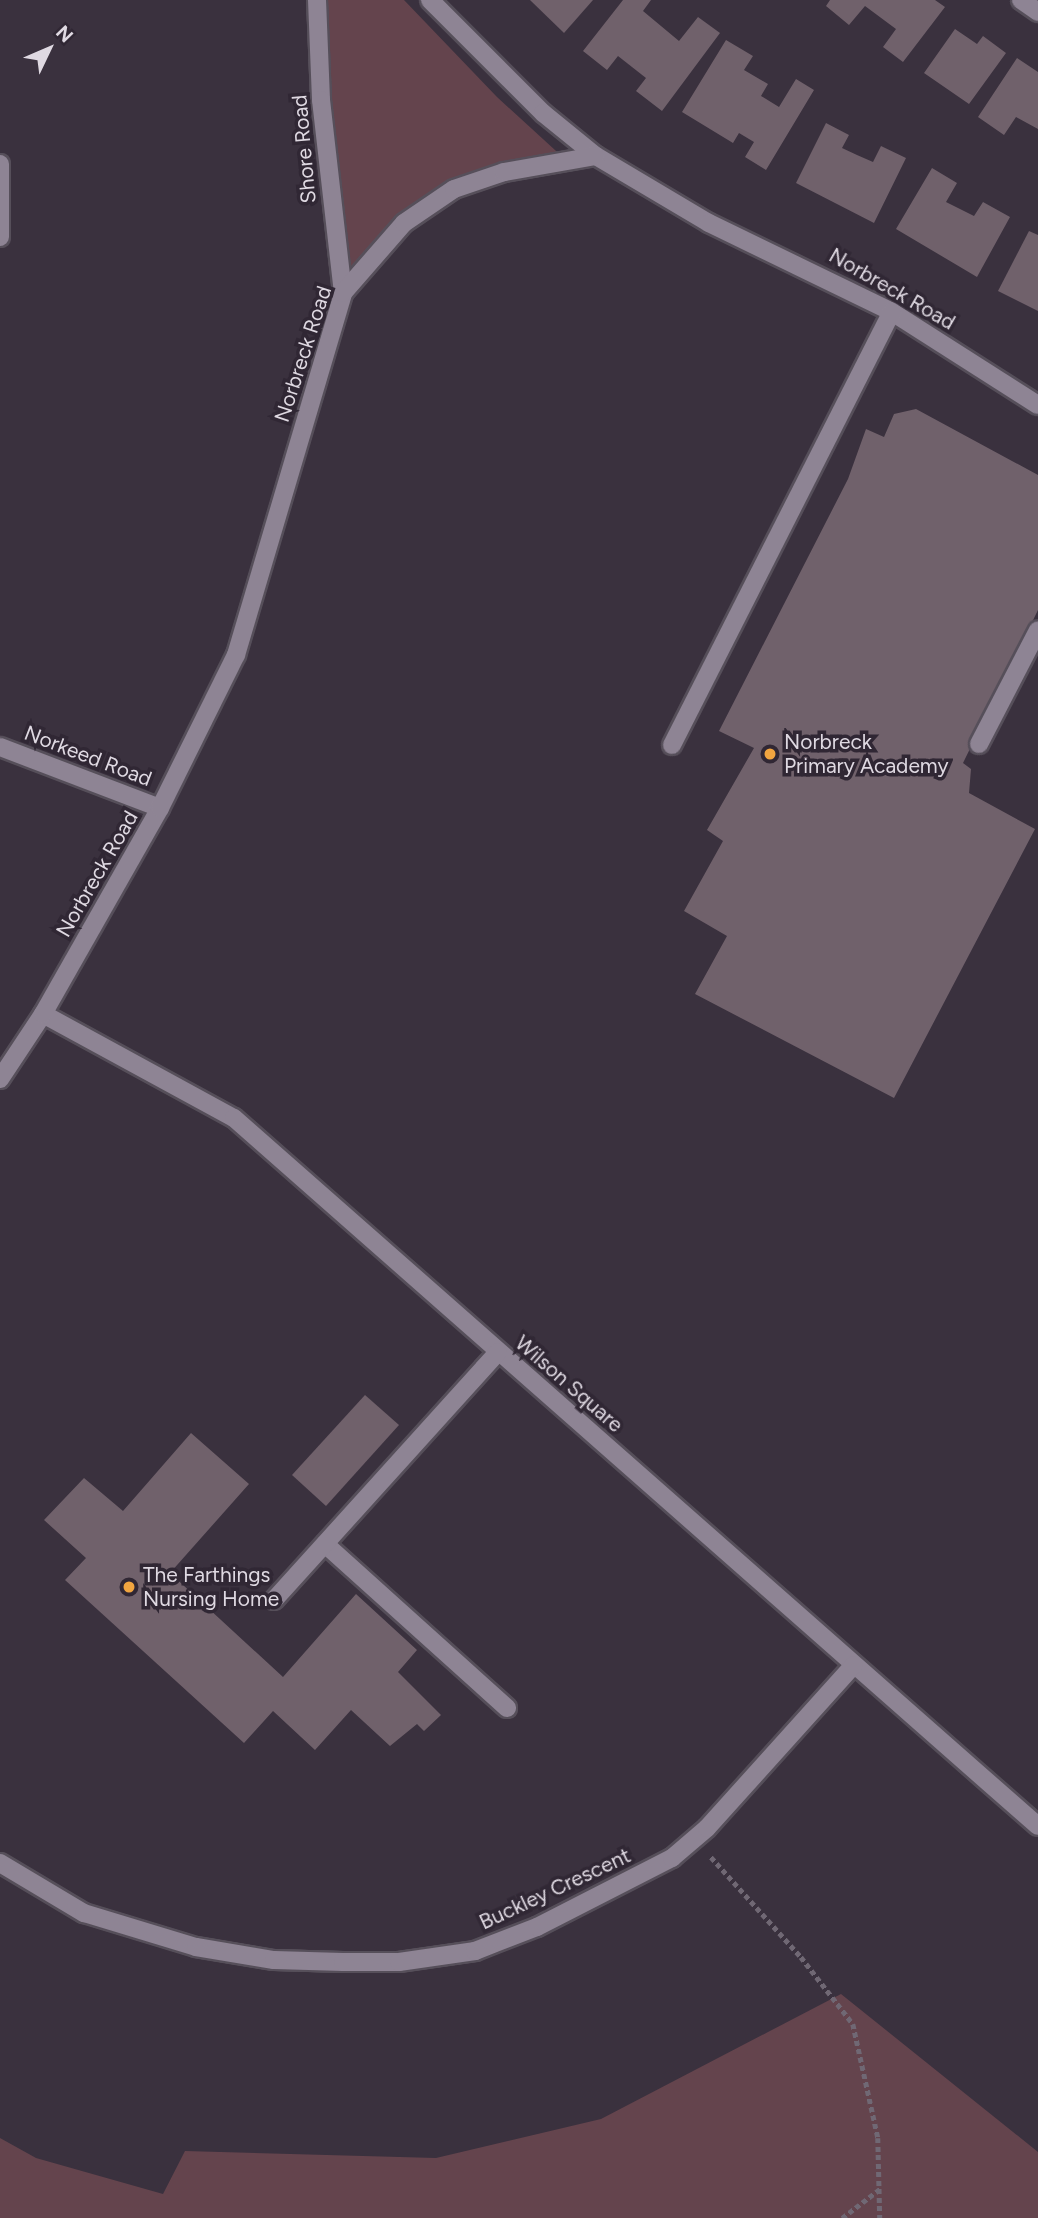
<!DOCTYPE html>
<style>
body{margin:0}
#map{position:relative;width:1038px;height:2218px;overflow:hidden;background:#3a313e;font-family:Figtree,sans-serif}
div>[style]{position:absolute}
.green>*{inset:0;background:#64444d}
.building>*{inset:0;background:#70616b}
.path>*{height:4.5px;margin-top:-2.25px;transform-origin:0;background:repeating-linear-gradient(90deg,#706874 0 5px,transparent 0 8.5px)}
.roads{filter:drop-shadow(2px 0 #564f5a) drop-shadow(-2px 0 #564f5a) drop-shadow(0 2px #564f5a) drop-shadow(0 -2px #564f5a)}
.minor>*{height:18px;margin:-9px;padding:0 9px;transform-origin:9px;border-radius:9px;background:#8e8494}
.dots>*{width:19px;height:19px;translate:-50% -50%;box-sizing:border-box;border:4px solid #302734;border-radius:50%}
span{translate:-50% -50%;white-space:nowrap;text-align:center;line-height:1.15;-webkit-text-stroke:7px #302734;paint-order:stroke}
.street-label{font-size:21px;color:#dfd9e2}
.poi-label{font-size:21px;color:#dfd9e2}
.left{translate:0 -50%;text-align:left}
.north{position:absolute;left:14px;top:14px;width:70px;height:70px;-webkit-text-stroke:5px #302734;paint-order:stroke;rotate:46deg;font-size:19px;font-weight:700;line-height:28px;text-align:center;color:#dfd9e2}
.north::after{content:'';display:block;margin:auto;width:24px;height:32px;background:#dfd9e2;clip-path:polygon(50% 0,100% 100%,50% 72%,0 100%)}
</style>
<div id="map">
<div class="green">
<div style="clip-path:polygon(317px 0,404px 0,497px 97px,567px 161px,504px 172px,404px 223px,343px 293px)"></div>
<div style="clip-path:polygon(841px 1994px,1038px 2152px,1038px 2218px,0 2218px,0 2138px,36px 2158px,163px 2194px,185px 2151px,436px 2158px,601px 2119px)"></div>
</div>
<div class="building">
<div style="clip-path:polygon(530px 0,593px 0,564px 33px)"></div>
<div style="clip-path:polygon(623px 0,651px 0,643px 11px,679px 41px,698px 17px,720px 33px,662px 111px,636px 91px,646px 78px,618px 56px,607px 70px,583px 51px)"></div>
<div style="clip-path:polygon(830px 0,935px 0,945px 7px,903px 62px,883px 47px,896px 29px,865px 6px,849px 25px,826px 6px)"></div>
<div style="clip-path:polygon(955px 29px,977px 44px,983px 36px,1006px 53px,969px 104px,924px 73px)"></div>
<div style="clip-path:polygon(726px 40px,753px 56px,744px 70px,768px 84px,761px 96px,779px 107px,796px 79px,814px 90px,766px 170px,745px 157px,754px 142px,739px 133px,733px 143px,682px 112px)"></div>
<div style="clip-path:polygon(1017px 58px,1038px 72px,1038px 129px,1016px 117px,1004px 135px,978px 117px)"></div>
<div style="clip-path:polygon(826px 123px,849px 135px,842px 148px,857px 155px,873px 162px,881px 146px,906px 158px,874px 223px,796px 183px)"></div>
<div style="clip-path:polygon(932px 168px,957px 183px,946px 202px,974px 216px,983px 202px,1010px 217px,977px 277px,896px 229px)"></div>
<div style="clip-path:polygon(1029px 231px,1038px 235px,1038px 311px,998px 291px)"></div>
<div style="clip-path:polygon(916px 409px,1038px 475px,1038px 610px,963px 763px,971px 769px,969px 793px,1035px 829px,894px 1098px,695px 994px,727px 936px,684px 911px,723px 841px,707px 830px,754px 748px,719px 731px,848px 479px,866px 429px,884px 437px,894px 414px)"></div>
<div style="clip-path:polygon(365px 1395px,399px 1425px,326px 1506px,292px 1475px)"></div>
<div style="clip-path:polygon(191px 1433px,249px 1484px,170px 1573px,283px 1677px,356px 1594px,417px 1650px,398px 1672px,441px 1715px,424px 1731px,417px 1724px,390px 1746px,351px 1710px,315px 1750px,273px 1711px,244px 1743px,65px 1580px,86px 1558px,44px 1520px,84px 1478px,123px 1511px)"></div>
</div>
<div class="path">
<div style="left:711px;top:1857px;width:135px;rotate:48deg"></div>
<div style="left:801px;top:1957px;width:85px;rotate:52.2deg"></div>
<div style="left:853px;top:2024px;width:117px;rotate:77.6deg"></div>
<div style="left:878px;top:2138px;width:80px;rotate:88.6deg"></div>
<div style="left:842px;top:2218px;width:48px;rotate:-37.3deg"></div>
</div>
<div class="roads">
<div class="minor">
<div style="left:317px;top:0;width:100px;rotate:87.7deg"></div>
<div style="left:321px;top:100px;width:194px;rotate:83.5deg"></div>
<div style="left:430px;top:0;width:160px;rotate:45deg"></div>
<div style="left:543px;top:113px;width:68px;rotate:39.1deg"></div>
<div style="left:596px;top:156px;width:131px;rotate:30.7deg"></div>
<div style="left:709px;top:223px;width:203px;rotate:25.9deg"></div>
<div style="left:892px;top:312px;width:173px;rotate:32.5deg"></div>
<div style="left:1021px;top:0;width:21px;rotate:35deg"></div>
<div style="left:0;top:164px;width:73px;rotate:90deg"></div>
<div style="left:979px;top:744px;width:128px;rotate:-62.6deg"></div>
<div style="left:672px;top:745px;width:486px;rotate:-63.1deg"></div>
<div style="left:0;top:747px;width:171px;rotate:20.9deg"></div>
<div style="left:43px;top:1014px;width:217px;rotate:28.6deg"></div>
<div style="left:234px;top:1118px;width:1071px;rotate:41.37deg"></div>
<div style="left:0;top:1079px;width:78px;rotate:-56.5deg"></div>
<div style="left:43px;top:1014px;width:237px;rotate:-60.4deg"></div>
<div style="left:160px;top:808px;width:171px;rotate:-63.6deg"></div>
<div style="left:236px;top:655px;width:377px;rotate:-73.5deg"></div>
<div style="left:343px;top:293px;width:93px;rotate:-48.9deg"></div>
<div style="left:404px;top:223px;width:60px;rotate:-34.2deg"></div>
<div style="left:454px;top:189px;width:53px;rotate:-18.8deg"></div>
<div style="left:504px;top:172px;width:93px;rotate:-9.9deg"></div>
<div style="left:325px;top:1544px;width:245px;rotate:42deg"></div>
<div style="left:274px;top:1600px;width:334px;rotate:-47.9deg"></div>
<div style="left:0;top:1863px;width:98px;rotate:30.8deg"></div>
<div style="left:84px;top:1913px;width:117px;rotate:16.9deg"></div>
<div style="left:196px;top:1947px;width:79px;rotate:9.5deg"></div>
<div style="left:274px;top:1960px;width:69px;rotate:1.7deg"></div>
<div style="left:343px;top:1962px;width:56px"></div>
<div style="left:399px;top:1962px;width:77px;rotate:-8.2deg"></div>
<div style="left:475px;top:1951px;width:66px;rotate:-21.2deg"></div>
<div style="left:537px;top:1927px;width:152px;rotate:-27.1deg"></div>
<div style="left:672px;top:1858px;width:46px;rotate:-40.6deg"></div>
<div style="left:707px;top:1828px;width:219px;rotate:-48deg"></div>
</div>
</div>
<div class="dots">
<div style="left:770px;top:754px;background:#f1a540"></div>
<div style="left:129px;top:1587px;background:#f1a540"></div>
</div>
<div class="street-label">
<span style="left:304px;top:149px;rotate:-95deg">Shore Road</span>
<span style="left:892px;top:289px;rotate:30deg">Norbreck Road</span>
<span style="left:303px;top:354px;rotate:-72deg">Norbreck Road</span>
<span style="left:88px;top:756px;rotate:21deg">Norkeed Road</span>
<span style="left:97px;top:874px;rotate:-60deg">Norbreck Road</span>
<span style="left:569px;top:1384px;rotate:41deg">Wilson Square</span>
<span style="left:555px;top:1889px;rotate:-25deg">Buckley Crescent</span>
</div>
<div class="poi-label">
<span class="left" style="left:784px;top:754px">Norbreck<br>Primary Academy</span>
<span class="left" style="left:143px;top:1587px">The Farthings<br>Nursing Home</span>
</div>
<div class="north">N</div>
</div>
